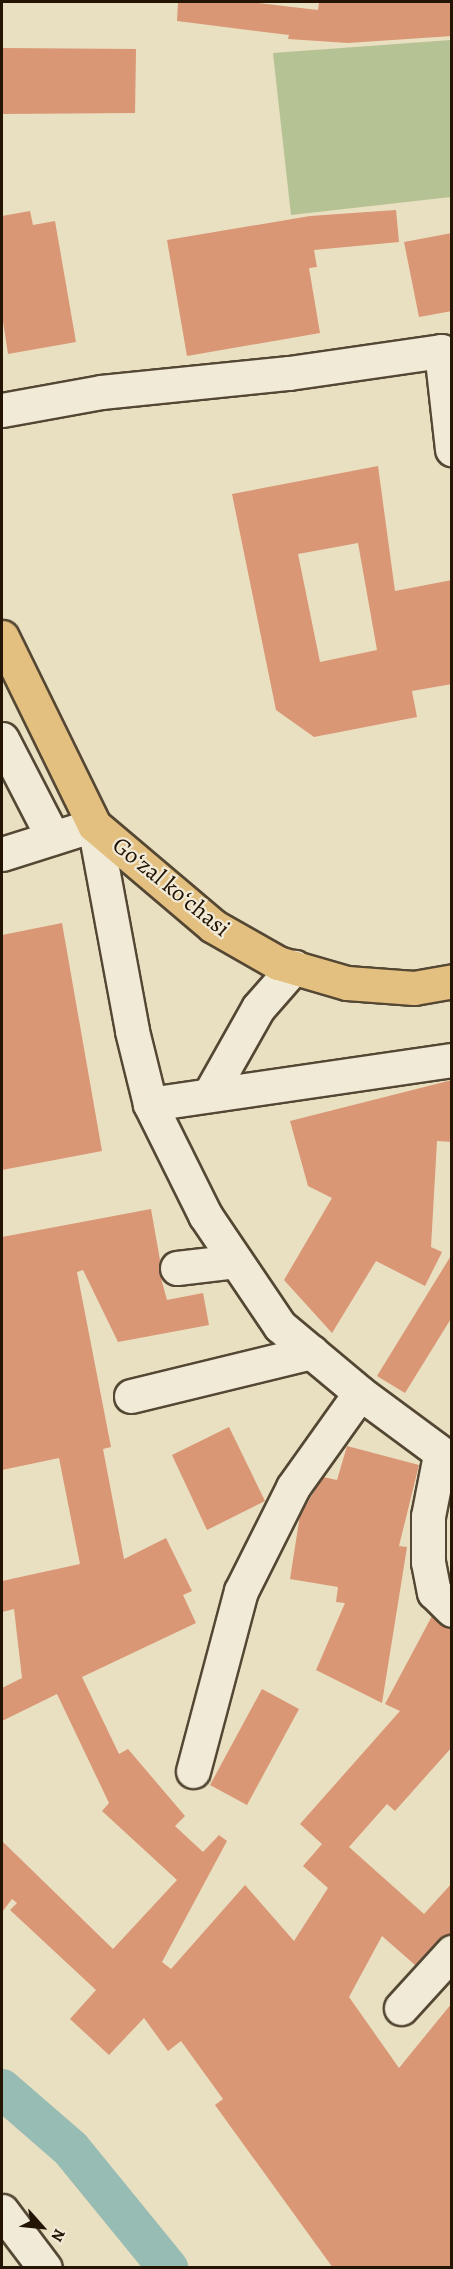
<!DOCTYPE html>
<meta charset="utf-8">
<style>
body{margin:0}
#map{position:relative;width:453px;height:2269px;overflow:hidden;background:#e9dfc1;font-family:Alegreya,serif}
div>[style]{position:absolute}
.green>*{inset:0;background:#b5c294}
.canal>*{height:40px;margin:-20px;padding:0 20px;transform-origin:20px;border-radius:20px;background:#97bcb4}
.building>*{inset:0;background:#da9776}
.roads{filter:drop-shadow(2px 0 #544733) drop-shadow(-2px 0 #544733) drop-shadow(0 2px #544733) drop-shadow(0 -2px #544733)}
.minor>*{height:33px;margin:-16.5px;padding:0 16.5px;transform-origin:16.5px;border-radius:16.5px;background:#f1ead7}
.major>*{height:33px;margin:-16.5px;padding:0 16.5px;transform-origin:16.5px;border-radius:16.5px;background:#e4c080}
span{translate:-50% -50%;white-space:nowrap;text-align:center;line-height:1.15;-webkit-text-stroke:4.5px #f1ead7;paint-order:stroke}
.street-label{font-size:24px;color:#231404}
.frame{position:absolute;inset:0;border:3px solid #231404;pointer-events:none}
.north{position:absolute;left:12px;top:2197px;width:60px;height:60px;-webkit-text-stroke:4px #f1ead7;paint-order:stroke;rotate:117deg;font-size:16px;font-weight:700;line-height:24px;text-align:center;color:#231404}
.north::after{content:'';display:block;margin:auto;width:21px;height:27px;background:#231404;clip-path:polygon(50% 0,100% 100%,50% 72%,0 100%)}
</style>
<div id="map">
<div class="green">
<div style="clip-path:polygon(451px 40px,451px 197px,291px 215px,273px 53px)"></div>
</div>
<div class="canal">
<div style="left:2px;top:2089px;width:91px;rotate:41deg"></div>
<div style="left:71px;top:2149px;width:154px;rotate:50.8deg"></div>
</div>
<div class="building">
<div style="clip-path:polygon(178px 2px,250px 2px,318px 10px,319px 2px,452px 2px,452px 36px,348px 43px,288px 39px,289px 35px,177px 21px)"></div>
<div style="clip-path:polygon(2px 48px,136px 49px,135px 113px,2px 114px)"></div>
<div style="clip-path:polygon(396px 210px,399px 242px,314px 250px,317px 267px,309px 268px,320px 333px,187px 356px,167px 240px,310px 216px)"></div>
<div style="clip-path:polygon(30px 211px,33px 225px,55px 221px,76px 342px,8px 354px,2px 315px,2px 216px)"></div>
<div style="clip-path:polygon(452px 233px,452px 311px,419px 317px,404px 242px)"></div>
<div style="clip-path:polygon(evenodd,378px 466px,395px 591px,452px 580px,452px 684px,412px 691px,417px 717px,314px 737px,276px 710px,232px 494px,378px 466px,358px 543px,377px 650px,320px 662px,298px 554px,358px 543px)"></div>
<div style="clip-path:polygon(62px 923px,102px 1151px,2px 1170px,2px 935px)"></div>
<div style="clip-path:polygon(452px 1080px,452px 1142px,437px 1141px,431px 1247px,442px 1252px,425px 1286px,376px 1261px,332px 1333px,284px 1280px,332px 1198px,308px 1186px,290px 1121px)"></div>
<div style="clip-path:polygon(151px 1209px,160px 1260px,159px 1271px,167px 1300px,203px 1293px,209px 1325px,118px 1342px,83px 1270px,77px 1272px,111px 1447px,103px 1449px,124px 1559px,166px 1538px,192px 1591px,183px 1595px,196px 1623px,82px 1677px,119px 1754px,128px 1749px,185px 1816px,175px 1826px,203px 1852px,219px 1835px,227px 1841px,162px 1962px,171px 1969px,245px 1885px,294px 1941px,328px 1888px,303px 1866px,322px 1844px,300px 1824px,400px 1711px,385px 1704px,432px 1616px,452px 1628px,452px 1747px,395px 1811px,387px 1804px,349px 1847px,424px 1914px,452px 1883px,452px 1934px,439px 1939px,415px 1965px,382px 1936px,349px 1997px,399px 2068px,452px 2003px,452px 2268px,333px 2268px,215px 2105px,223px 2099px,181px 2041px,168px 2051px,144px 2018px,109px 2055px,70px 2019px,96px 1990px,10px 1910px,17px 1903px,12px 1899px,2px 1912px,2px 1841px,113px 1949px,177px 1880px,102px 1811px,109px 1803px,57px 1694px,2px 1721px,2px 1688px,22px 1678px,14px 1609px,2px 1612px,2px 1581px,80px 1564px,59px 1458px,2px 1470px,2px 1237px)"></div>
<div style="clip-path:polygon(452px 1254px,452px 1317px,405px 1393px,377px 1376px)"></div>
<div style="clip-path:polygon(229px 1427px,265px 1501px,207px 1530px,172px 1455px)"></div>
<div style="clip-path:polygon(347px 1446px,419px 1465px,399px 1546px,407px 1547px,382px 1703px,316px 1670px,345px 1603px,336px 1602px,338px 1587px,290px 1579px,300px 1515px,323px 1477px,337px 1480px)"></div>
<div style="clip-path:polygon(262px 1689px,299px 1709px,247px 1805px,210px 1785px)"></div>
</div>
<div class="roads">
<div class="minor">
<div style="left:2px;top:410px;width:101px;rotate:-10.3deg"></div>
<div style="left:101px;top:392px;width:189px;rotate:-5.8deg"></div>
<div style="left:289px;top:373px;width:154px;rotate:-8.2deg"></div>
<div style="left:441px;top:351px;width:99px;rotate:83.6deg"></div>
<div style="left:2px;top:739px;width:111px;rotate:62.7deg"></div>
<div style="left:2px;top:854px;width:96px;rotate:-17.5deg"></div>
<div style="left:94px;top:825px;width:209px;rotate:79.5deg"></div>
<div style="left:132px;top:1031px;width:75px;rotate:76.1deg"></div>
<div style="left:150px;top:1104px;width:124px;rotate:63.6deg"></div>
<div style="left:205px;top:1215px;width:134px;rotate:56deg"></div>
<div style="left:280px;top:1326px;width:104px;rotate:39.9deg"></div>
<div style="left:360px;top:1393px;width:114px;rotate:36.5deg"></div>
<div style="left:209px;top:1095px;width:100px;rotate:-60.6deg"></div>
<div style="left:258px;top:1008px;width:55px;rotate:-48.7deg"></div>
<div style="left:150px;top:1104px;width:305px;rotate:-8.3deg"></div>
<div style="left:177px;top:1268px;width:59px;rotate:-6.8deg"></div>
<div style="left:131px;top:1396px;width:186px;rotate:-13.7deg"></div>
<div style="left:440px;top:1455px;width:62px;rotate:101.1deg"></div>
<div style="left:428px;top:1516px;width:46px;rotate:90deg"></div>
<div style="left:428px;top:1562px;width:31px;rotate:79deg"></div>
<div style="left:434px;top:1592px;width:25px;rotate:45deg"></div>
<div style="left:193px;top:1771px;width:186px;rotate:-75.1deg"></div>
<div style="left:241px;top:1591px;width:116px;rotate:-63.4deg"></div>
<div style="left:293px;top:1487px;width:115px;rotate:-54.5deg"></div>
<div style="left:401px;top:2008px;width:76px;rotate:-47.7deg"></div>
<div style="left:2px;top:2211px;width:71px;rotate:53deg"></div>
</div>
<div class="major">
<div style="left:2px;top:637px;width:209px;rotate:63.9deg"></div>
<div style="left:94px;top:825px;width:156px;rotate:40.3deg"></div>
<div style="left:213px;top:926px;width:75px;rotate:29.6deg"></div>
<div style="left:278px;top:963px;width:72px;rotate:16.2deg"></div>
<div style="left:347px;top:983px;width:67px;rotate:4.3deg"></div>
<div style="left:414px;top:988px;width:39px;rotate:-10deg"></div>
</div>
</div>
<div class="street-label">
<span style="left:171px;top:887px;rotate:39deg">Goʻzal koʻchasi</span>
</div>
<div class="frame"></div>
<div class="north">N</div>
</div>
